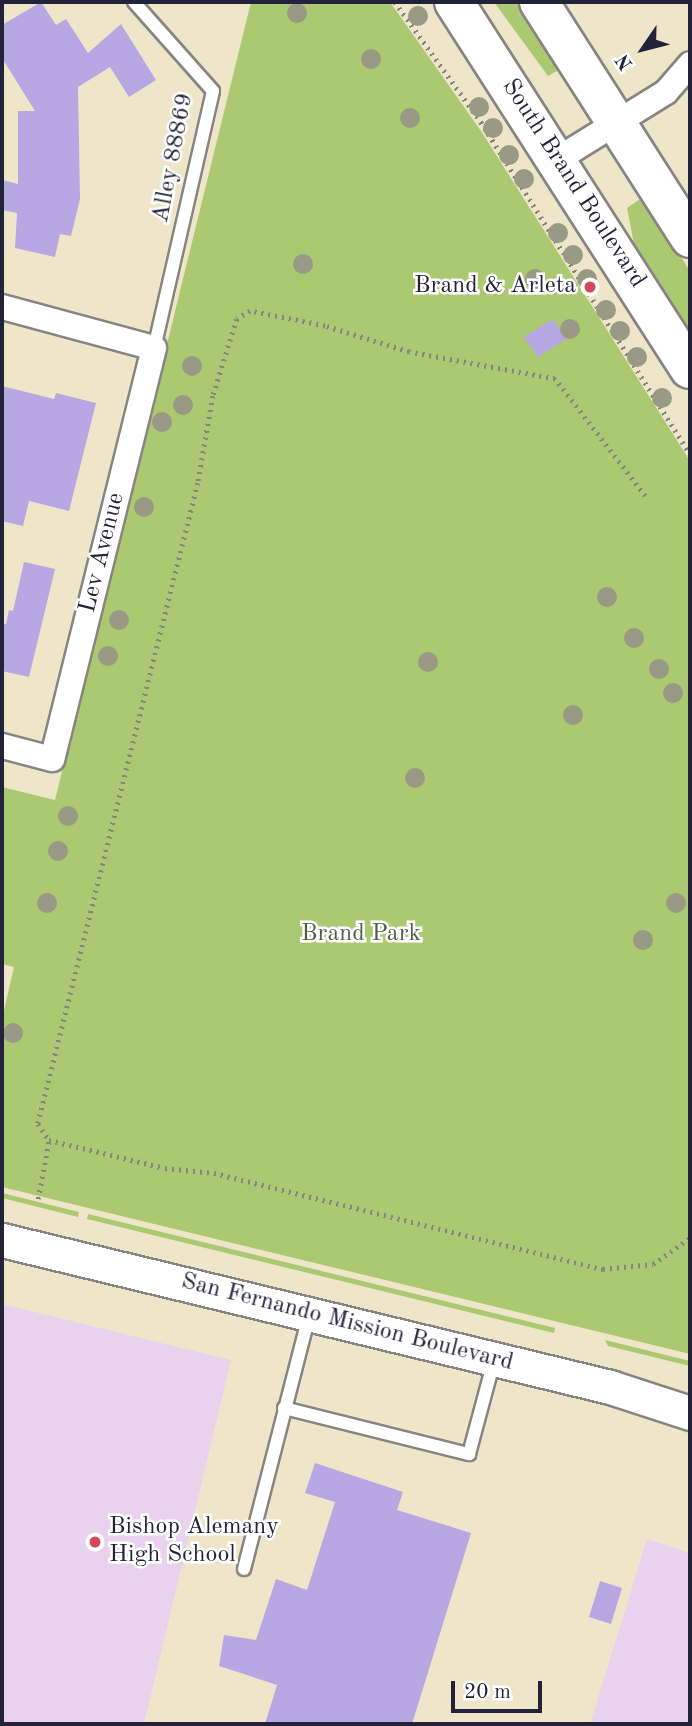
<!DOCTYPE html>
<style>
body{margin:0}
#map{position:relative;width:692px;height:1726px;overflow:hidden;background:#efe6c9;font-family:"Old Standard TT",serif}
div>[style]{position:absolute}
.built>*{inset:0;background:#e9d2ed}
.green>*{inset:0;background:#abc970}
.building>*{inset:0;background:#b7a7e2}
.path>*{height:4.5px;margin-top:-2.25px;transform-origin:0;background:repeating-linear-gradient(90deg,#888482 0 2px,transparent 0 7px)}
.roads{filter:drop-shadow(2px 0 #888482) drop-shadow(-2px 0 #888482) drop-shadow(0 2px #888482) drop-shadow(0 -2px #888482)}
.lane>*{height:12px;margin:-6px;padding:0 6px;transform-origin:6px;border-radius:6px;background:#fff}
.street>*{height:24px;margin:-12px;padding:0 12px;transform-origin:12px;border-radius:12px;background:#fff}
.secondary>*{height:33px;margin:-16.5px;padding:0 16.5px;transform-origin:16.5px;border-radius:16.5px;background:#fff}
.primary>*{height:38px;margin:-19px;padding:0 19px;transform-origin:19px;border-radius:19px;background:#fff}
.trees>*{width:20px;height:20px;margin:-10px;border-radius:50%;background:#999a85}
.dots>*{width:19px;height:19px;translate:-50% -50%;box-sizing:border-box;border:4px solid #fff;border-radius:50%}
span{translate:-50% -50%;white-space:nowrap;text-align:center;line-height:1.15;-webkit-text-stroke:5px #fff;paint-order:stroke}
.street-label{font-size:24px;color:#22223b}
.poi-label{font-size:24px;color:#22223b}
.right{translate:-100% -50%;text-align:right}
.left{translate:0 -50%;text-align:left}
.park-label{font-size:24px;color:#525c4e}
.frame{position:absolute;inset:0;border:4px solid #22223b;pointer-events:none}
.north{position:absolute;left:608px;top:14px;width:70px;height:70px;-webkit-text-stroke:5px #fff;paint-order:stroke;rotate:235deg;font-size:19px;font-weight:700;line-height:28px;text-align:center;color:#22223b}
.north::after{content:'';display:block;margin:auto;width:24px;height:32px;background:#22223b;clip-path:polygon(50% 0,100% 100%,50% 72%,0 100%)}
.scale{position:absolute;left:451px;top:1681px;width:91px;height:32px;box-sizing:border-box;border:4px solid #22223b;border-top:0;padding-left:9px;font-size:21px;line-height:24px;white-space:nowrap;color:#22223b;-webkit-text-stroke:5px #fff;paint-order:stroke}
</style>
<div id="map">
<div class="built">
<div style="clip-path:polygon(2px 1304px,231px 1360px,144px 1724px,2px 1724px)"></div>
<div style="clip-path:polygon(647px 1539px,690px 1553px,690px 1724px,590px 1724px)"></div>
</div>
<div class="green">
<div style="clip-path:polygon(251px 2px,390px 2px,481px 131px,690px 461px,690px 1354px,2px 1187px,2px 1019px,14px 967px,2px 964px,2px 787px,55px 800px)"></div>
<div style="clip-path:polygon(494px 2px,517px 2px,562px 68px,548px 76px)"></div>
<div style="clip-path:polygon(643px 197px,690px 271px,690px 338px,634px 244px,627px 208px)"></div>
<div style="clip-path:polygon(2px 1193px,79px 1212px,78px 1217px,2px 1198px)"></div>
<div style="clip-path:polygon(88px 1214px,555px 1328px,554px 1333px,87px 1219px)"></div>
<div style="clip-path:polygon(605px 1340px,690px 1361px,690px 1366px,608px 1346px)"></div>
</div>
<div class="building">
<div style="clip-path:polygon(41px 2px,56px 25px,66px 19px,88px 53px,121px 24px,156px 80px,129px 97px,110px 67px,78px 87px,80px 199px,71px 236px,60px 234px,55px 257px,15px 248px,17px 213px,2px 210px,2px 180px,18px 184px,18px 111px,35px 111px,2px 58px,2px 25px)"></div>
<div style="clip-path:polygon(553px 319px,566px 339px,538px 357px,524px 337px)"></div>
<div style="clip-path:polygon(2px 386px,54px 399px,56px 393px,96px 403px,69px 511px,29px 501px,23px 526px,2px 521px)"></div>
<div style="clip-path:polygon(24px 562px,55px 569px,29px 677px,2px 671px,2px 624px,6px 624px,9px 610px,13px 611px)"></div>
<div style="clip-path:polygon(315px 1463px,403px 1492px,397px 1510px,471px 1533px,412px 1724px,265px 1724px,277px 1685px,219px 1666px,224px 1635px,256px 1640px,276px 1579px,307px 1590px,335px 1502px,305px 1493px)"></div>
<div style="clip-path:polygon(600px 1581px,622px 1588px,611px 1624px,589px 1617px)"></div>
</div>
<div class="path">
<div style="left:395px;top:2px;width:148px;rotate:54.4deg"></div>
<div style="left:481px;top:122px;width:392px;rotate:57.8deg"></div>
<div style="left:645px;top:496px;width:148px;rotate:-127.6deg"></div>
<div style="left:555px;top:379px;width:148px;rotate:-169.5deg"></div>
<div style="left:409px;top:352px;width:88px;rotate:-162.8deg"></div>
<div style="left:325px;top:326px;width:76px;rotate:-168.7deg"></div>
<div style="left:250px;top:311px;width:15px;rotate:148deg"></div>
<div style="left:237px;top:319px;width:81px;rotate:107.3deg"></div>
<div style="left:213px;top:396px;width:88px;rotate:99.8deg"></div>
<div style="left:198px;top:483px;width:661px;rotate:104.02deg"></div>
<div style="left:38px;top:1124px;width:19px;rotate:55deg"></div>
<div style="left:49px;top:1140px;width:119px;rotate:13.6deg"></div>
<div style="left:165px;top:1168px;width:49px;rotate:5.8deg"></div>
<div style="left:214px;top:1173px;width:401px;rotate:13.9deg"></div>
<div style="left:603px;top:1269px;width:50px;rotate:-5.7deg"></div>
<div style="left:653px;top:1264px;width:45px;rotate:-35.1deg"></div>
<div style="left:38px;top:1199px;width:60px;rotate:-79.4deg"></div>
</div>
<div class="roads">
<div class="lane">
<div style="left:134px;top:2px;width:119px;rotate:48.4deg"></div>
<div style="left:213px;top:91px;width:264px;rotate:102.9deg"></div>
<div style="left:284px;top:1408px;width:191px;rotate:14deg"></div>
<div style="left:469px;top:1454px;width:96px;rotate:-75deg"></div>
<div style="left:244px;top:1569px;width:262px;rotate:-75.6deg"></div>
</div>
<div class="street">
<div style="left:558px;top:159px;width:127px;rotate:-31.8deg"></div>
<div style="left:666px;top:92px;width:37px;rotate:-49deg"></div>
<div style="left:2px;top:307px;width:157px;rotate:15.1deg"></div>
<div style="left:154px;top:348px;width:423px;rotate:103.9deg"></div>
<div style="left:52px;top:759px;width:52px;rotate:-165.4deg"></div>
</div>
<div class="secondary">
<div style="left:2px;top:1240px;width:626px;rotate:13.59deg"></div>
<div style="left:610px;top:1387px;width:84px;rotate:18deg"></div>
</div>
<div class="primary">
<div style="left:454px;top:2px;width:436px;rotate:57.3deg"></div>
<div style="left:539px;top:2px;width:280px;rotate:57.4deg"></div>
</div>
</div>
<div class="trees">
<div style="left:297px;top:13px"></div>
<div style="left:418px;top:16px"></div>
<div style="left:371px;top:59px"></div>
<div style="left:479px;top:107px"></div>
<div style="left:410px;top:118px"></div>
<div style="left:493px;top:128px"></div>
<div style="left:509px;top:155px"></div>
<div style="left:524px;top:179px"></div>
<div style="left:558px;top:233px"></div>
<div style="left:573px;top:255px"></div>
<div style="left:303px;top:264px"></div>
<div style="left:535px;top:279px"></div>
<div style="left:587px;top:279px"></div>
<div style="left:606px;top:310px"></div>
<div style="left:570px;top:329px"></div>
<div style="left:620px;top:331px"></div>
<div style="left:637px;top:357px"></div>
<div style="left:192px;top:366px"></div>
<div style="left:662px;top:398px"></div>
<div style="left:183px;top:405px"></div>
<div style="left:162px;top:422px"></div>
<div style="left:144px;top:507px"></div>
<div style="left:607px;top:597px"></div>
<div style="left:119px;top:620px"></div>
<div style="left:634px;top:638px"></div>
<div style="left:108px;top:656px"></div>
<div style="left:428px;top:662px"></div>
<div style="left:659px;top:669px"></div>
<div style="left:673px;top:693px"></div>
<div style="left:573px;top:715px"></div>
<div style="left:415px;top:778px"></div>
<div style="left:68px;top:816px"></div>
<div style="left:58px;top:851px"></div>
<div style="left:47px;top:903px"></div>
<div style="left:676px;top:903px"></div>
<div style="left:643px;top:940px"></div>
<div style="left:13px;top:1033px"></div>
</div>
<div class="dots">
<div style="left:590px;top:287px;background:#d1495b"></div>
<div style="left:95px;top:1542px;background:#d1495b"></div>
</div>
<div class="street-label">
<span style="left:174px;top:158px;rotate:-79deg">Alley 88869</span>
<span style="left:573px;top:184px;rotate:57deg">South Brand Boulevard</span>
<span style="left:103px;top:553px;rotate:-76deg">Lev Avenue</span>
<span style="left:347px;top:1323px;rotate:14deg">San Fernando Mission Boulevard</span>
</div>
<div class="poi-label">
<span class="right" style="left:576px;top:287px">Brand &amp; Arleta</span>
<span class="left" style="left:109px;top:1542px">Bishop Alemany<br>High School</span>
</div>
<div class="park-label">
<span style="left:361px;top:935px">Brand Park</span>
</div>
<div class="frame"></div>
<div class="north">N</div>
<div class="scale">20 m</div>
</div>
